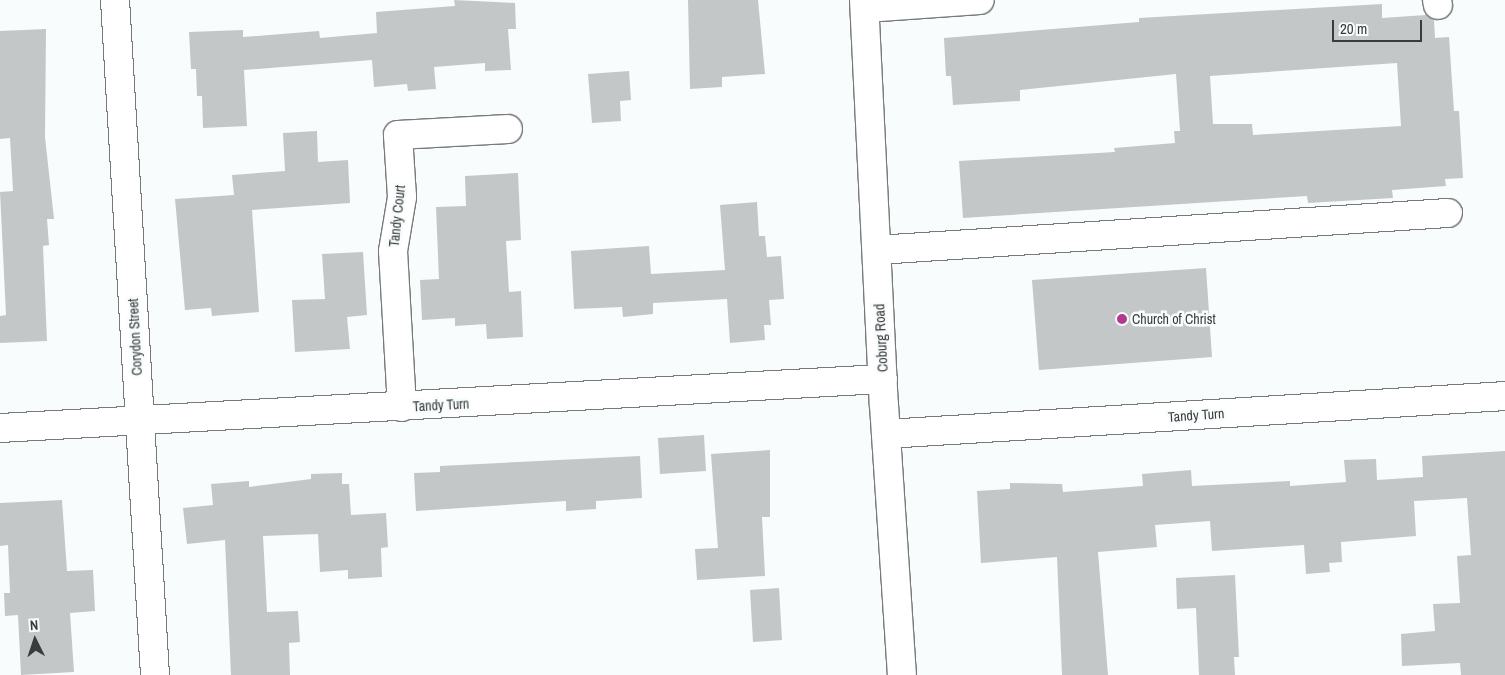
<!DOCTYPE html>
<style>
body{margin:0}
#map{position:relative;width:1505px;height:675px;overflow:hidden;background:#f8fcfc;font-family:"Archivo Narrow",sans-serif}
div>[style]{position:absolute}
.building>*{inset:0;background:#c3c7c7}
.roads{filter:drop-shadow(1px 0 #767a7a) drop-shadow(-1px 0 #767a7a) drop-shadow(0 1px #767a7a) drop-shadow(0 -1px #767a7a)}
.minor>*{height:28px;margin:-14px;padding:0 14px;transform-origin:14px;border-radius:14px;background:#fff}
.major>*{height:28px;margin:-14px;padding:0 14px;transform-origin:14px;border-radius:14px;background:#fff}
.dots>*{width:14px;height:14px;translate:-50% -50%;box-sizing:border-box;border:2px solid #f8fcfc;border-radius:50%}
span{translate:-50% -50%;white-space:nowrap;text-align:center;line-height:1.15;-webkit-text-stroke:5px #f8fcfc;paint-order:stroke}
.street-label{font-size:14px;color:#3a3c3c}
.poi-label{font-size:14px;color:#3a3c3c}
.left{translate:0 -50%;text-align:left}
.north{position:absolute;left:10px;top:615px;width:50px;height:50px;-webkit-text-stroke:4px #f8fcfc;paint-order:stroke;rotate:356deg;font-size:14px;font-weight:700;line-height:20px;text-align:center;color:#3a3c3c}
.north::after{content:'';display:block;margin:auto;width:18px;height:22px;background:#3a3c3c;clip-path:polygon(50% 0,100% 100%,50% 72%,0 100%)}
.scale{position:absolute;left:1332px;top:20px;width:90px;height:22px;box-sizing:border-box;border:2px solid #3a3c3c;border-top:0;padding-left:6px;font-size:15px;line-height:18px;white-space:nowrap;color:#3a3c3c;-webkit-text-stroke:4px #f8fcfc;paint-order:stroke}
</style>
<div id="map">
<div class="building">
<div style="clip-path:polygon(454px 0,515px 3px,516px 29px,508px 29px,511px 70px,485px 71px,485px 63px,434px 67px,436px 89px,408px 91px,407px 84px,374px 87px,372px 60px,244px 70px,247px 126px,203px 128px,202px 96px,197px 96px,196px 69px,191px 69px,189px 32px,243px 30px,243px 37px,319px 31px,320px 38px,377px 33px,376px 12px,455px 6px)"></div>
<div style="clip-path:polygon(688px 0,758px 0,765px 74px,722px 77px,722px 87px,690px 89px)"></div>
<div style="clip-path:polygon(evenodd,1382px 4px,1382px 18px,1426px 15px,1434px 20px,1435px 38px,1449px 37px,1454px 111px,1459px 111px,1463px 178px,1445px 179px,1446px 186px,1392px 190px,1393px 198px,1308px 203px,1307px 196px,963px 218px,959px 161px,1115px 152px,1114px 148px,1175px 143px,1174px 131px,1180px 131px,1176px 74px,1020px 90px,1020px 101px,953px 105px,951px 76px,946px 76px,944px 38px,1139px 22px,1139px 18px,1382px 4px,1397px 63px,1401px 126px,1253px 135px,1252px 124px,1213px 124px,1210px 76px,1397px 63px)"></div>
<div style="clip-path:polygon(46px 29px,45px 137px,54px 219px,47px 219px,49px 245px,43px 246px,47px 341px,0 343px,0 316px,6px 315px,0 192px,13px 191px,10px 138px,0 139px,0 31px)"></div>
<div style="clip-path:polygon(629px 71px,631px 100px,620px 101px,621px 121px,592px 123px,588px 74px)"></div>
<div style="clip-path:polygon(317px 131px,318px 162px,348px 160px,350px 203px,252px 210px,259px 312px,212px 316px,211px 308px,185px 310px,175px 199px,234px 195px,232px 175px,285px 171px,283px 133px)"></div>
<div style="clip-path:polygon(518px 173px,521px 240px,506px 241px,509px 292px,521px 291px,523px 337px,487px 339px,486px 324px,455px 326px,455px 318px,422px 320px,420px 280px,439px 279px,436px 207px,466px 206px,465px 176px)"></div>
<div style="clip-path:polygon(757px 202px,759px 236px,765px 236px,767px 257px,781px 256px,784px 299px,769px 300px,771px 325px,764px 325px,765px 340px,730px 343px,727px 299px,653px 303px,653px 314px,623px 317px,622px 307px,574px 309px,571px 251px,649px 246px,651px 274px,725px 270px,720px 205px)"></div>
<div style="clip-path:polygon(363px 252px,367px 315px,347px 317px,350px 349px,295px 352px,292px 300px,325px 299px,322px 254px)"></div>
<div style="clip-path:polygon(1206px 268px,1212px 357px,1039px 370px,1032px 280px)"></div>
<div style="clip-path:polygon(704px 435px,706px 471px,660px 474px,658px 438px)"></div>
<div style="clip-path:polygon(770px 450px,770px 517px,762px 517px,765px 576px,697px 580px,695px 549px,718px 548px,711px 454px)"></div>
<div style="clip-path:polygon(1505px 451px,1505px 675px,1461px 675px,1460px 663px,1402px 666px,1401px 634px,1435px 631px,1433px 604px,1460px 603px,1457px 556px,1471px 555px,1467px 498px,1414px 501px,1416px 536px,1341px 542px,1342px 562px,1329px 563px,1330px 572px,1306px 574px,1304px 545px,1212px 551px,1210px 521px,1155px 525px,1157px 547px,1098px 552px,1108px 675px,1062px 675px,1057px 557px,981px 563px,977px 491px,1010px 489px,1010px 483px,1062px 484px,1063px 492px,1143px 486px,1142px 474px,1191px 470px,1192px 486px,1290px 481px,1290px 486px,1346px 482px,1344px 460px,1376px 459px,1377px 480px,1423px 477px,1422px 456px)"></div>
<div style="clip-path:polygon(640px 456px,642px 498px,596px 501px,596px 509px,566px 511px,566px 501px,416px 511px,414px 473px,440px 472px,440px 466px)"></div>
<div style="clip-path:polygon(342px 473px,342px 484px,349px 484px,351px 515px,386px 513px,388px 547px,381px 548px,382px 577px,348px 579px,348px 570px,320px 572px,318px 534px,263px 536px,267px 612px,298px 611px,300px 642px,289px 643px,290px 675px,231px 675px,225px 540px,187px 544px,183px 508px,213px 505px,211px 484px,249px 481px,249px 487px,311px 479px,311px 474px)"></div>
<div style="clip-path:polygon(62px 500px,67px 571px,93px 570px,95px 611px,70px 613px,74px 672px,21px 675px,18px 615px,5px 616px,4px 593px,10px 593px,8px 545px,0 546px,0 503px)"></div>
<div style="clip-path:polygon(1235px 575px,1239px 657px,1234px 657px,1235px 675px,1199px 675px,1196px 608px,1177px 609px,1176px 578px)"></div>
<div style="clip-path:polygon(779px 588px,782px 640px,753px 642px,750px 590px)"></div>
</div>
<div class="roads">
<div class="minor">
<div style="left:115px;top:0;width:676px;rotate:86.61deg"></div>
<div style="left:1437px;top:0;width:5px;rotate:79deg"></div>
<div style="left:865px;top:8px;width:115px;rotate:-4deg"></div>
<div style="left:877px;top:250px;width:572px;rotate:-3.71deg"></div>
<div style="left:402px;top:407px;width:156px;rotate:-93.3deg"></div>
<div style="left:393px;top:251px;width:55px;rotate:-80.5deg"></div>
<div style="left:402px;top:197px;width:62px;rotate:-93.7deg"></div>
<div style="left:398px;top:135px;width:110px;rotate:-3.1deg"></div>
<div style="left:0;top:428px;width:884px;rotate:-3.18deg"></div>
<div style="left:886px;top:434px;width:620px;rotate:-3.51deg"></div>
</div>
<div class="major">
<div style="left:864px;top:0;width:405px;rotate:87.2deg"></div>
<div style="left:884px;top:405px;width:271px;rotate:86.2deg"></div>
</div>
</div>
<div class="dots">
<div style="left:1122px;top:319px;background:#b13a8f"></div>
</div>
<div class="street-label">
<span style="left:397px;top:216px;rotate:-84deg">Tandy Court</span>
<span style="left:135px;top:337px;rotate:-93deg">Corydon Street</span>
<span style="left:881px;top:338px;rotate:-93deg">Coburg Road</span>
<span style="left:441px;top:405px;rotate:-3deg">Tandy Turn</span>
<span style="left:1196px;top:415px;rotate:-4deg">Tandy Turn</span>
</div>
<div class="poi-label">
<span class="left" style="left:1132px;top:319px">Church of Christ</span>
</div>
<div class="north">N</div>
<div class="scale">20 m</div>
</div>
